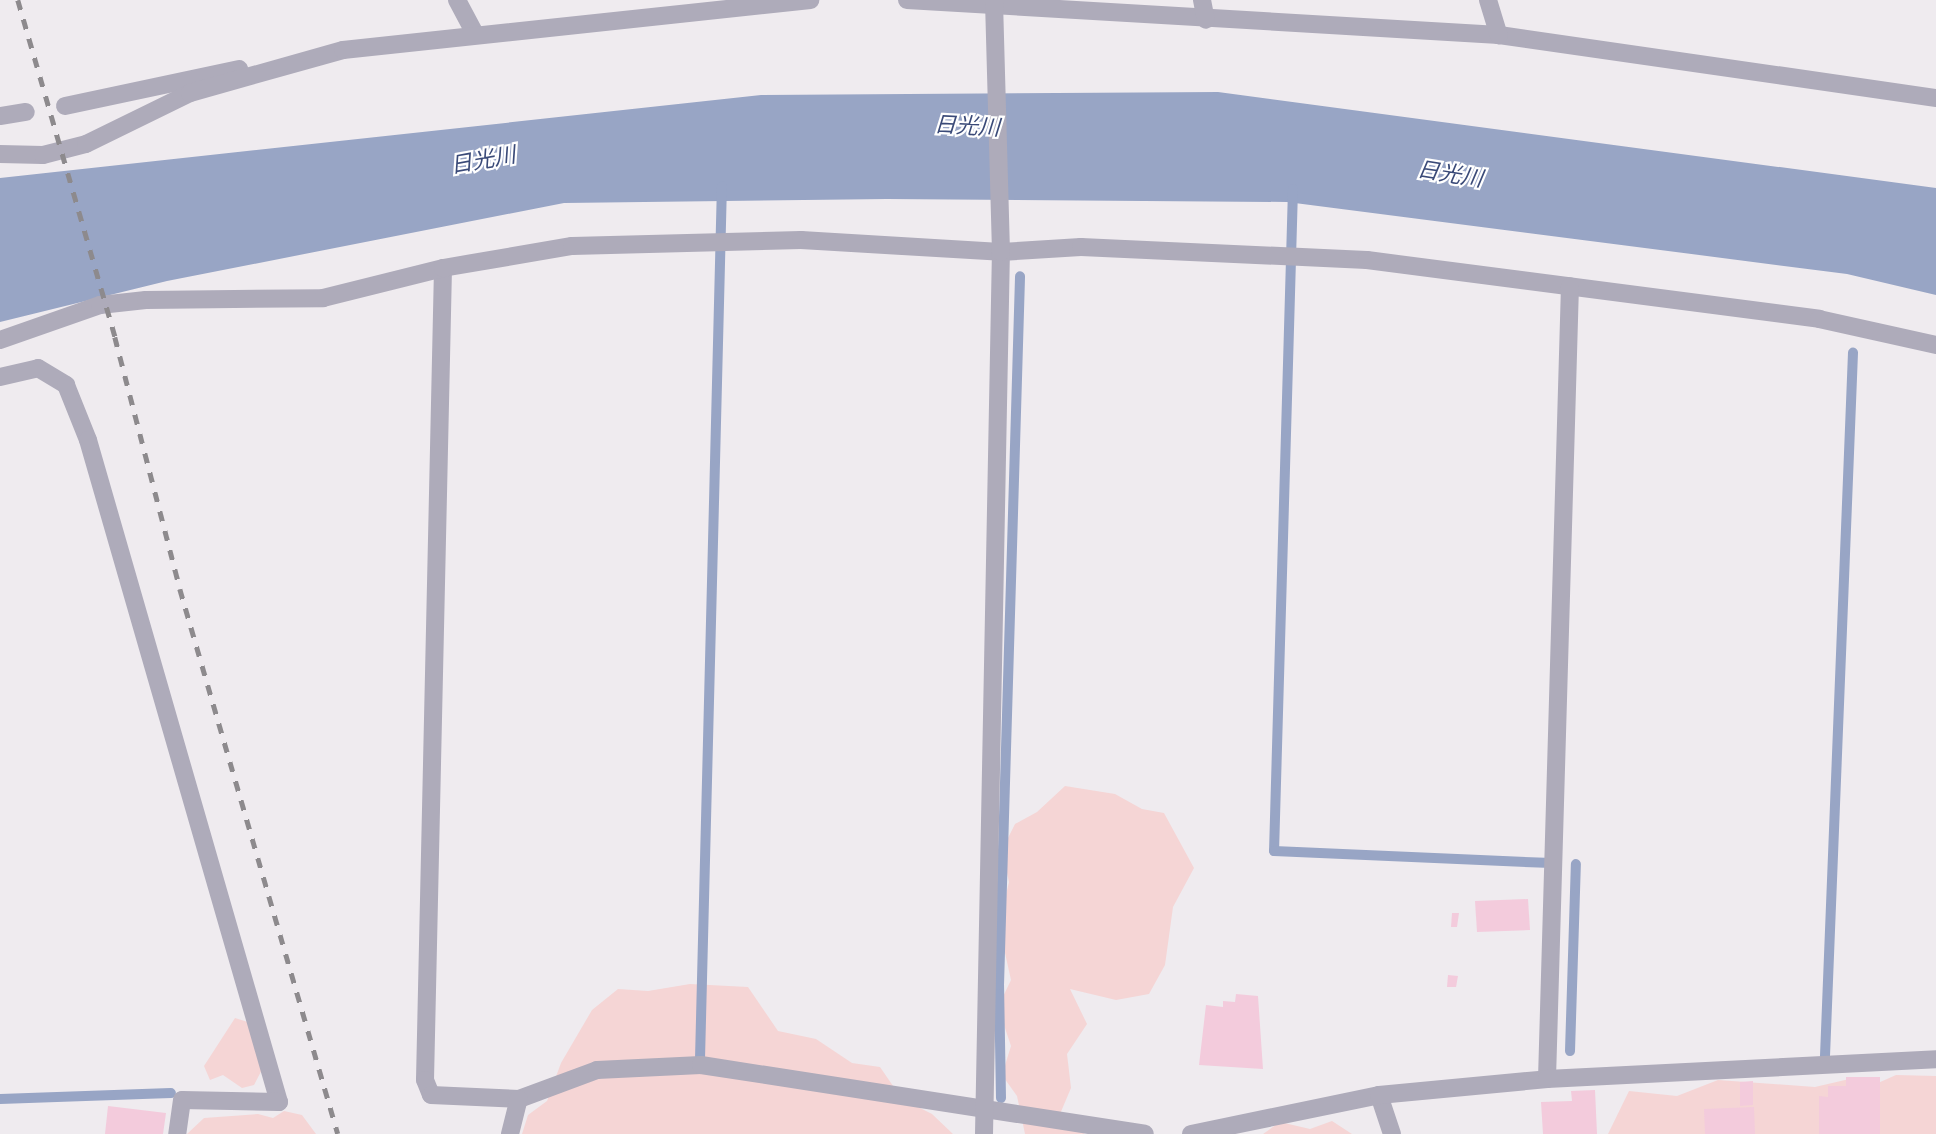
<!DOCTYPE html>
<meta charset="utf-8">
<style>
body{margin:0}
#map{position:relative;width:1936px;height:1134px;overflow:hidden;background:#efebef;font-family:"DM Sans","Noto Sans JP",sans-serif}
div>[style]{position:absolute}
.green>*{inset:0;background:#f5d5d5}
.water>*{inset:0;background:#98a5c5}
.stream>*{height:10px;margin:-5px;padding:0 5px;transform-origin:5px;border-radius:5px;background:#98a5c5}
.building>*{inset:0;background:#f3cbdc}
.minor>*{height:18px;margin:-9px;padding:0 9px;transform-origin:9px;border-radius:9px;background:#aeabba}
.rail>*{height:4.5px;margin-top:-2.25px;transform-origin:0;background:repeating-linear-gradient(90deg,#8d8a8d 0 10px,transparent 0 20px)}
span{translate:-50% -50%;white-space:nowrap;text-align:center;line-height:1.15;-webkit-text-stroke:4.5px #fff;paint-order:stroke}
.water-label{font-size:22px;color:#3a4a78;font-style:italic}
</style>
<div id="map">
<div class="green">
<div style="clip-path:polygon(1065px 786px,1115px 794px,1142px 809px,1164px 813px,1194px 868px,1173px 907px,1165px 965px,1149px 994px,1116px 1000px,1070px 989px,1087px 1024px,1067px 1054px,1071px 1088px,1060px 1114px,1085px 1134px,1025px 1134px,1017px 1096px,1002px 1075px,1011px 1046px,998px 1007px,1011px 980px,999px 926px,1009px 882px,1002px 850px,1015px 824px,1037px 812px)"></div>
<div style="clip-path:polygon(690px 984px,748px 987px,778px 1031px,816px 1039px,852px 1063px,880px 1067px,902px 1099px,932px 1114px,953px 1134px,522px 1134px,528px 1115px,547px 1101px,561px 1063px,592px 1010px,618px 989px,648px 991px)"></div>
<div style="clip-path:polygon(235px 1018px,251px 1023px,267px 1060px,254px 1085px,242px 1088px,223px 1075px,210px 1080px,204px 1066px)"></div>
<div style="clip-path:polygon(1896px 1075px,1936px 1076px,1936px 1134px,1608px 1134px,1629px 1091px,1677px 1096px,1718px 1080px,1815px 1087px,1858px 1077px,1878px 1083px)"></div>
<div style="clip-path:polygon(284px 1111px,302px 1115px,316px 1134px,187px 1134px,204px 1118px,258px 1114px,273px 1118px)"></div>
<div style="clip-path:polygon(1332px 1121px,1352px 1134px,1263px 1134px,1280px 1122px,1310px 1129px)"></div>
</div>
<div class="water">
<div style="clip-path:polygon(1218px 92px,1936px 188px,1936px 295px,1847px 274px,1287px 202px,887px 199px,564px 203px,167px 281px,0 322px,0 178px,761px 95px)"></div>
</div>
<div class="stream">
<div style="left:1293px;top:189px;width:662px;rotate:91.64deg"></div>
<div style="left:1274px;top:851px;width:271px;rotate:2.5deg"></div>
<div style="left:1570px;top:1051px;width:187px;rotate:-88.2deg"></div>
<div style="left:1825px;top:1056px;width:704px;rotate:-87.72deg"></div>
<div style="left:700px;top:1059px;width:873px;rotate:-88.56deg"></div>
<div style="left:1001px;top:1098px;width:113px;rotate:-91deg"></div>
<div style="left:999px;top:985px;width:709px;rotate:-88.3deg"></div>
<div style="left:0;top:1099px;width:171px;rotate:-2deg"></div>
</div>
<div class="building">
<div style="clip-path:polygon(1528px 899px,1530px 930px,1477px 932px,1475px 901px)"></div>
<div style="clip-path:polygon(1452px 913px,1459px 913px,1457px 927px,1451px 927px)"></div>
<div style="clip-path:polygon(1448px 975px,1458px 976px,1456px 987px,1447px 987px)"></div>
<div style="clip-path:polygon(1236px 994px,1258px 996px,1263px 1069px,1199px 1065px,1206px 1005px,1223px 1007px,1223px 1001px,1235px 1002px)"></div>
<div style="clip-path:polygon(1846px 1077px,1880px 1077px,1880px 1134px,1819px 1134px,1819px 1096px,1828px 1097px,1828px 1086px,1846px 1086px)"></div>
<div style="clip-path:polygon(1753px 1081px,1753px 1105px,1740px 1106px,1740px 1082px)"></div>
<div style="clip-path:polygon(1595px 1090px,1597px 1134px,1543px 1134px,1541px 1102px,1572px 1101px,1571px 1091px)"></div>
<div style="clip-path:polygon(108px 1106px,166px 1113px,163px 1134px,105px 1134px)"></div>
<div style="clip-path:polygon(1754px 1107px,1755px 1134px,1705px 1134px,1704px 1109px)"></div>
</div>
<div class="minor">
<div style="left:457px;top:0;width:36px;rotate:62deg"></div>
<div style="left:907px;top:0;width:593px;rotate:3.38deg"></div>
<div style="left:1499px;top:35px;width:442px;rotate:8.2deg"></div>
<div style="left:1202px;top:0;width:20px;rotate:79deg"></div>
<div style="left:1488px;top:0;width:37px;rotate:73deg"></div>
<div style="left:65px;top:106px;width:178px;rotate:-12deg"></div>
<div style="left:0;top:116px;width:26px;rotate:-9deg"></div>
<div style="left:0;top:154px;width:43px;rotate:1.3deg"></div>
<div style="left:43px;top:155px;width:44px;rotate:-14.3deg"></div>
<div style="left:86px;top:144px;width:116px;rotate:-26.1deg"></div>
<div style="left:190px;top:93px;width:159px;rotate:-15.7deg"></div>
<div style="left:343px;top:50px;width:470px;rotate:-6.1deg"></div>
<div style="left:443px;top:268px;width:812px;rotate:91.27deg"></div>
<div style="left:425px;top:1080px;width:16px;rotate:68deg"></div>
<div style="left:431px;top:1095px;width:88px;rotate:2.6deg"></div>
<div style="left:519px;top:1099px;width:83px;rotate:-20.4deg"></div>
<div style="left:597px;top:1070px;width:104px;rotate:-2.8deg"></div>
<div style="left:701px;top:1065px;width:449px;rotate:8.8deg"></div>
<div style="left:0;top:340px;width:106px;rotate:-19.3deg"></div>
<div style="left:100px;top:305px;width:46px;rotate:-6.2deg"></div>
<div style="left:146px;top:300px;width:177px;rotate:-0.6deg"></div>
<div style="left:323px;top:298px;width:124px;rotate:-14deg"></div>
<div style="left:443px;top:268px;width:131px;rotate:-9.7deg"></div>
<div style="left:572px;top:246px;width:229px;rotate:-1.5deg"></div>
<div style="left:801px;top:240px;width:200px;rotate:3.4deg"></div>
<div style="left:1001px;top:252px;width:80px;rotate:-3.6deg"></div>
<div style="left:1081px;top:247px;width:286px;rotate:2.6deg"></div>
<div style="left:1367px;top:260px;width:456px;rotate:7.4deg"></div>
<div style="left:1819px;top:319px;width:120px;rotate:12.5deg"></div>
<div style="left:0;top:377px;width:39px;rotate:-13deg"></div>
<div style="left:38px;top:368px;width:33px;rotate:31deg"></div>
<div style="left:66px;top:385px;width:59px;rotate:68.2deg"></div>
<div style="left:88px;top:440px;width:689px;rotate:73.91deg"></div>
<div style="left:279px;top:1102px;width:97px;rotate:-178.8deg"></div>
<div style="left:182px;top:1100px;width:34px;rotate:98deg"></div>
<div style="left:1547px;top:1079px;width:793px;rotate:-88.34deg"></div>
<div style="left:1379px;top:1095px;width:41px;rotate:71.6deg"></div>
<div style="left:510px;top:1134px;width:36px;rotate:-76deg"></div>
<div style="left:984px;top:1134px;width:882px;rotate:-88.9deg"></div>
<div style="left:1001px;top:252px;width:252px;rotate:-91.6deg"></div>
<div style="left:1191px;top:1134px;width:192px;rotate:-11.7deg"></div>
<div style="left:1379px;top:1095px;width:169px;rotate:-5.4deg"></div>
<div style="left:1547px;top:1079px;width:390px;rotate:-2.9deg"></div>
</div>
<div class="rail">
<div style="left:18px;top:0;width:351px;rotate:73.9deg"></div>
<div style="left:115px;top:337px;width:260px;rotate:75.5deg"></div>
<div style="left:180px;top:589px;width:567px;rotate:73.83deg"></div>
</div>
<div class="water-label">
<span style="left:967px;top:126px;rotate:3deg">日光川</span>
<span style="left:483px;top:160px;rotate:-10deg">日光川</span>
<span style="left:1450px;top:174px;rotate:9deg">日光川</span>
</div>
</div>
